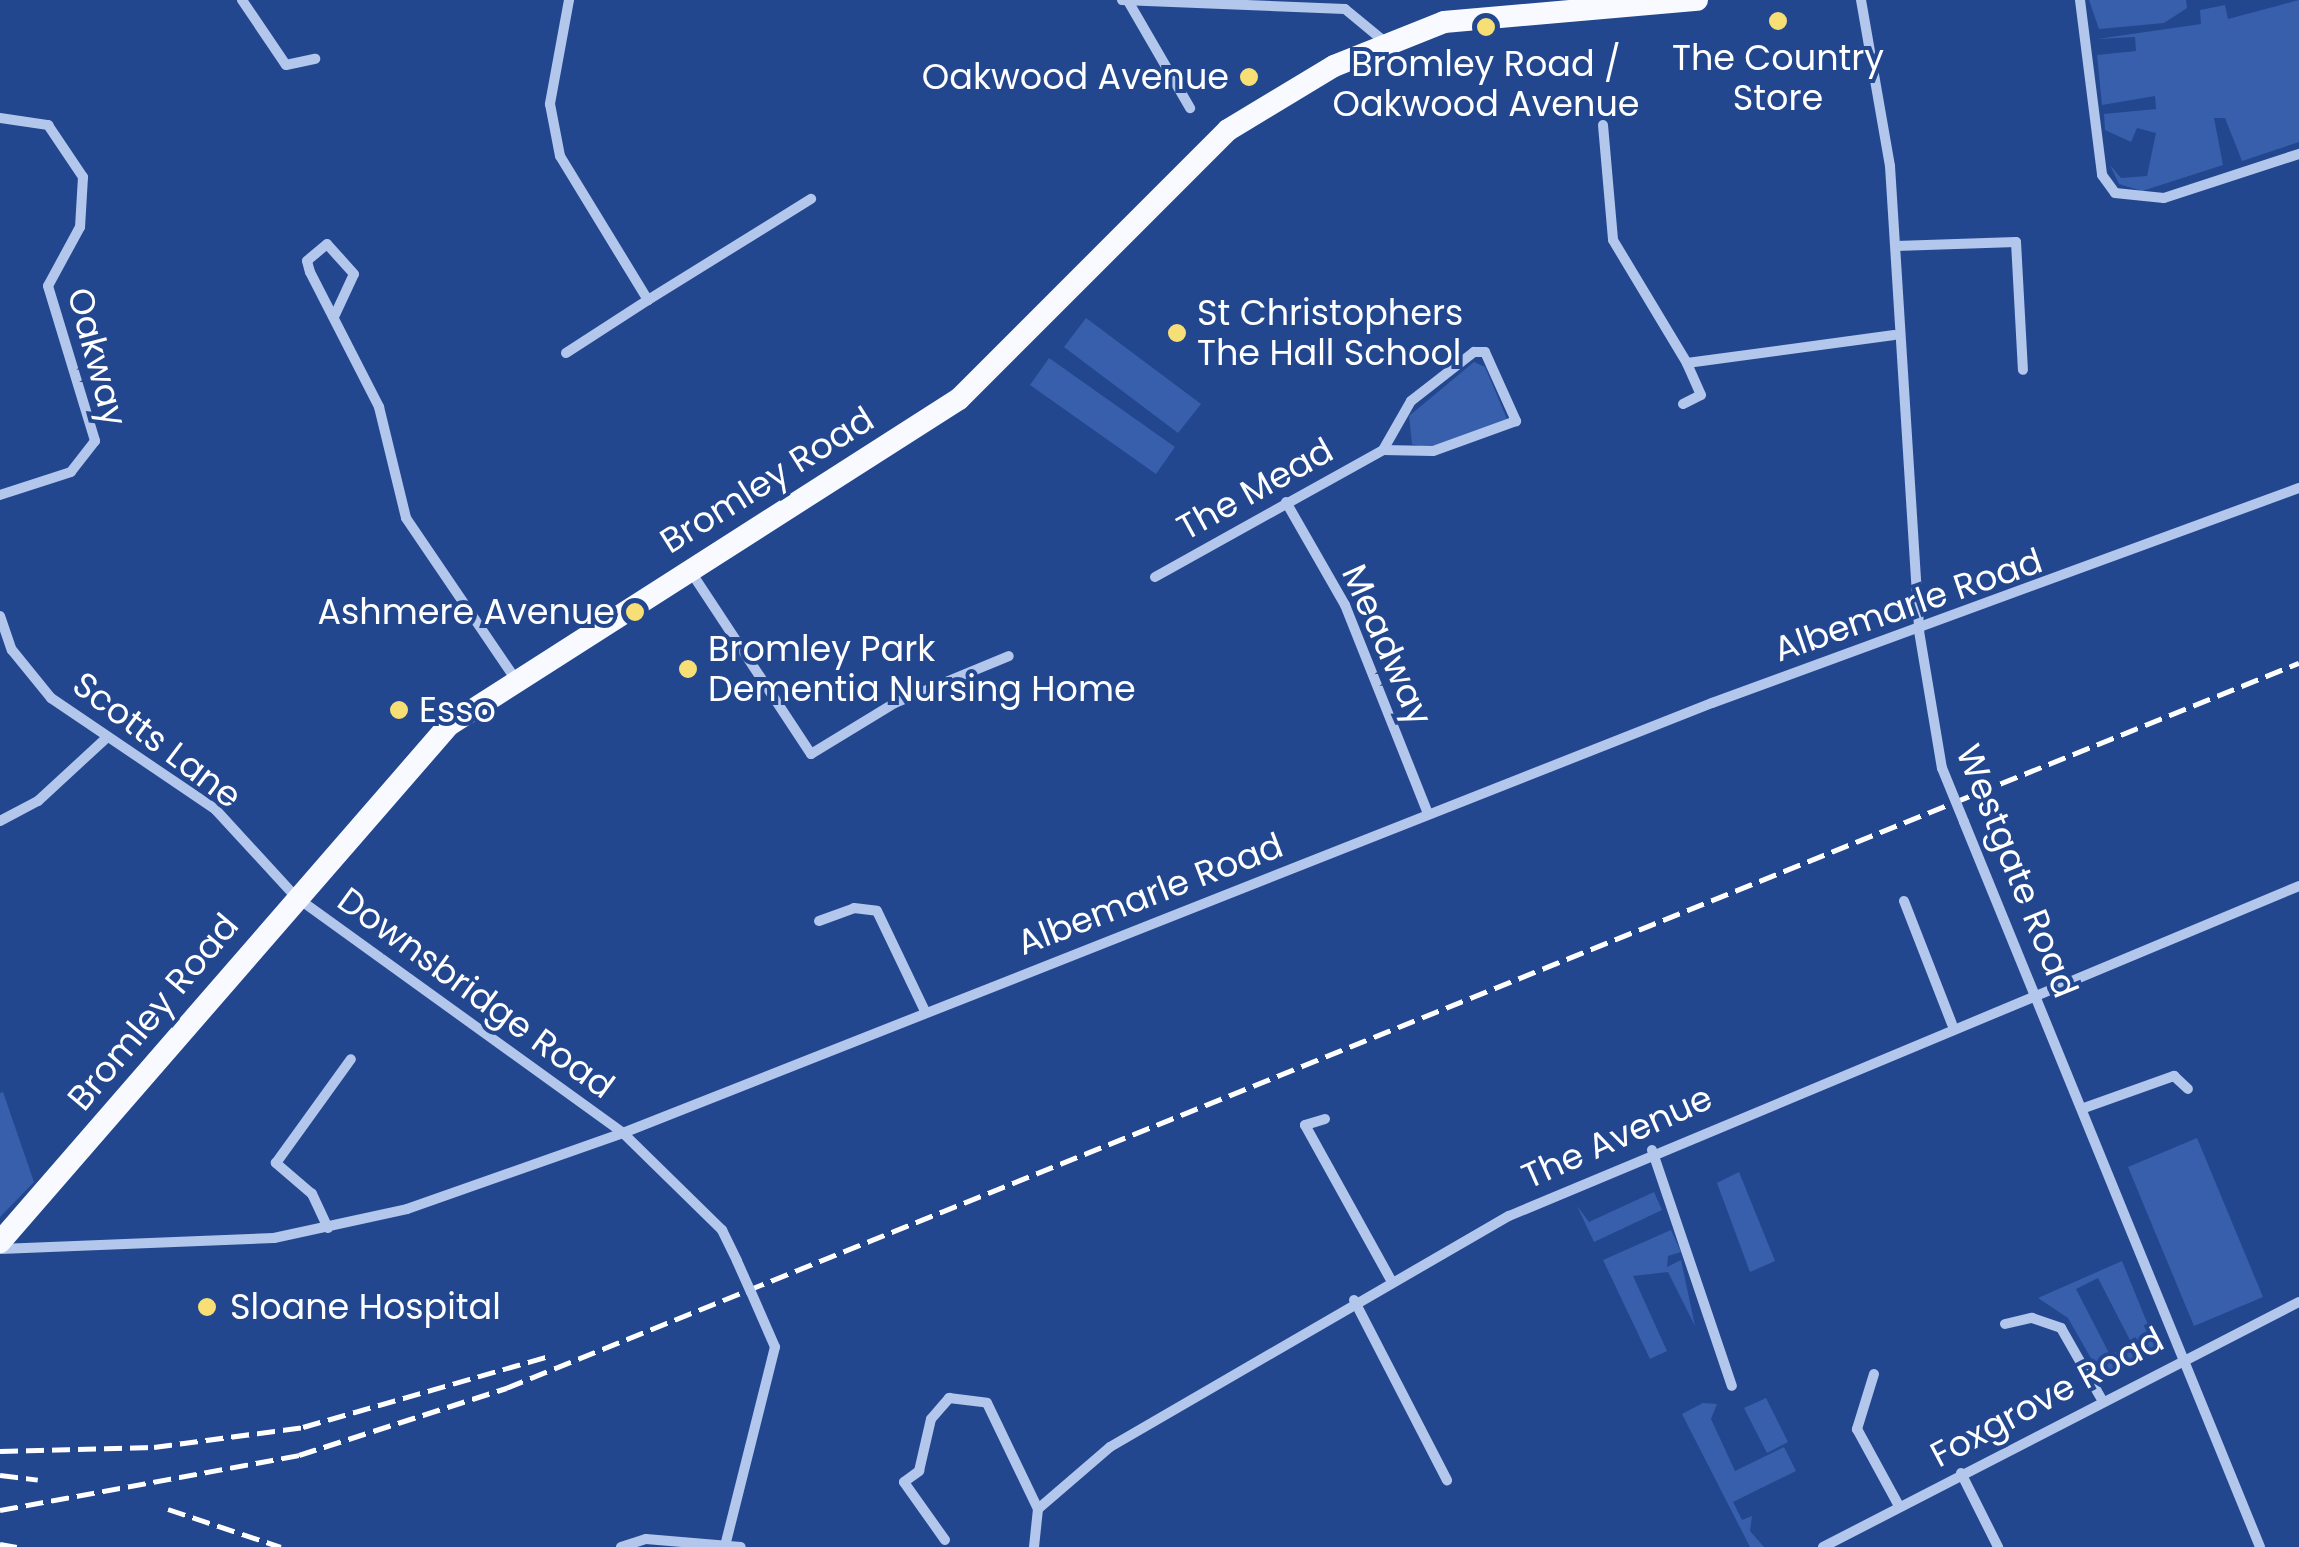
<!DOCTYPE html>
<style>
body{margin:0}
#map{position:relative;width:2299px;height:1547px;overflow:hidden;background:#23478f;font-family:Poppins,sans-serif}
div>[style]{position:absolute}
.green>*{inset:0;background:#375fac}
.street>*{height:10px;margin:-5px;padding:0 5px;transform-origin:5px;border-radius:5px;background:#b3c7ec}
.primary>*{height:22px;margin:-11px;padding:0 11px;transform-origin:11px;border-radius:11px;background:#f9faff}
.rail>*{height:5px;margin-top:-2.5px;transform-origin:0;background:repeating-linear-gradient(90deg,#fff 0 18px,transparent 0 26px)}
.street-bridge>*{height:10px;margin:-5px;padding:0 5px;transform-origin:5px;border-radius:5px;background:#b3c7ec}
.dots>*{width:28px;height:28px;translate:-50% -50%;box-sizing:border-box;border:5px solid #23478f;border-radius:50%}
span{translate:-50% -50%;white-space:nowrap;text-align:center;line-height:1.15;-webkit-text-stroke:8px #23478f;paint-order:stroke}
.poi-label{font-size:35px;color:#fff}
.right{translate:-100% -50%;text-align:right}
.left{translate:0 -50%;text-align:left}
.street-label{font-size:35px;color:#fff}
</style>
<div id="map">
<div class="green">
<div style="clip-path:polygon(2089px 0,2186px 0,2187px 8px,2164px 23px,2099px 29px)"></div>
<div style="clip-path:polygon(2299px 0,2299px 142px,2242px 161px,2225px 118px,2214px 118px,2223px 165px,2142px 191px,2119px 184px,2110px 165px,2121px 178px,2147px 176px,2156px 133px,2137px 128px,2131px 142px,2105px 130px,2104px 114px,2156px 109px,2155px 96px,2102px 105px,2097px 55px,2136px 51px,2135px 37px,2097px 39px,2201px 24px,2200px 10px,2225px 5px,2228px 19px)"></div>
<div style="clip-path:polygon(1086px 318px,1201px 404px,1178px 433px,1064px 347px)"></div>
<div style="clip-path:polygon(1049px 358px,1175px 447px,1156px 474px,1030px 385px)"></div>
<div style="clip-path:polygon(1474px 362px,1485px 367px,1507px 419px,1427px 448px,1412px 444px,1409px 416px)"></div>
<div style="clip-path:polygon(3px 1092px,34px 1182px,0 1217px,0 1093px)"></div>
<div style="clip-path:polygon(2197px 1138px,2263px 1297px,2194px 1326px,2128px 1167px)"></div>
<div style="clip-path:polygon(1739px 1172px,1775px 1261px,1750px 1272px,1717px 1183px)"></div>
<div style="clip-path:polygon(1654px 1192px,1662px 1210px,1594px 1242px,1577px 1206px,1589px 1222px)"></div>
<div style="clip-path:polygon(1671px 1230px,1681px 1252px,1668px 1256px,1667px 1267px,1681px 1260px,1695px 1326px,1668px 1272px,1633px 1276px,1667px 1351px,1650px 1359px,1603px 1260px)"></div>
<div style="clip-path:polygon(evenodd,2122px 1261px,2157px 1347px,2101px 1376px,2068px 1318px,2038px 1298px,2122px 1261px,2098px 1278px,2132px 1344px,2110px 1355px,2076px 1289px,2098px 1278px)"></div>
<div style="clip-path:polygon(1766px 1398px,1788px 1442px,1767px 1453px,1744px 1408px)"></div>
<div style="clip-path:polygon(1703px 1403px,1717px 1404px,1711px 1419px,1735px 1471px,1784px 1447px,1796px 1471px,1733px 1502px,1742px 1520px,1752px 1516px,1750px 1531px,1764px 1547px,1750px 1547px,1682px 1414px)"></div>
</div>
<div class="street">
<div style="left:242px;top:0;width:78px;rotate:55.9deg"></div>
<div style="left:286px;top:65px;width:30px;rotate:-12deg"></div>
<div style="left:569px;top:0;width:106px;rotate:100.4deg"></div>
<div style="left:550px;top:104px;width:53px;rotate:79.1deg"></div>
<div style="left:560px;top:156px;width:169px;rotate:58.6deg"></div>
<div style="left:648px;top:300px;width:192px;rotate:-31.8deg"></div>
<div style="left:1122px;top:0;width:223px;rotate:2.3deg"></div>
<div style="left:1345px;top:9px;width:52px;rotate:39.5deg"></div>
<div style="left:1861px;top:0;width:169px;rotate:80.1deg"></div>
<div style="left:1890px;top:166px;width:466px;rotate:86.4deg"></div>
<div style="left:1919px;top:631px;width:139px;rotate:80.5deg"></div>
<div style="left:2080px;top:0;width:176px;rotate:82.8deg"></div>
<div style="left:2102px;top:175px;width:22px;rotate:54deg"></div>
<div style="left:2115px;top:193px;width:49px;rotate:5.8deg"></div>
<div style="left:2164px;top:198px;width:142px;rotate:-18.1deg"></div>
<div style="left:1128px;top:1px;width:124px;rotate:59.9deg"></div>
<div style="left:0;top:118px;width:49px;rotate:8.3deg"></div>
<div style="left:48px;top:125px;width:63px;rotate:56.1deg"></div>
<div style="left:83px;top:177px;width:50px;rotate:93.4deg"></div>
<div style="left:80px;top:227px;width:67px;rotate:118.5deg"></div>
<div style="left:48px;top:286px;width:162px;rotate:73.1deg"></div>
<div style="left:95px;top:441px;width:39px;rotate:128deg"></div>
<div style="left:71px;top:472px;width:75px;rotate:162.1deg"></div>
<div style="left:1603px;top:125px;width:115px;rotate:85deg"></div>
<div style="left:1613px;top:240px;width:144px;rotate:59deg"></div>
<div style="left:1687px;top:363px;width:209px;rotate:-7.7deg"></div>
<div style="left:1896px;top:246px;width:120px;rotate:-1.9deg"></div>
<div style="left:2016px;top:242px;width:128px;rotate:86.9deg"></div>
<div style="left:334px;top:317px;width:47px;rotate:-65.1deg"></div>
<div style="left:354px;top:274px;width:40px;rotate:-132deg"></div>
<div style="left:327px;top:244px;width:26px;rotate:140deg"></div>
<div style="left:307px;top:261px;width:11px;rotate:75deg"></div>
<div style="left:310px;top:272px;width:152px;rotate:62.9deg"></div>
<div style="left:379px;top:407px;width:114px;rotate:76.3deg"></div>
<div style="left:406px;top:518px;width:196px;rotate:55.8deg"></div>
<div style="left:1474px;top:352px;width:11px"></div>
<div style="left:1485px;top:352px;width:76px;rotate:65.8deg"></div>
<div style="left:1516px;top:421px;width:88px;rotate:160.1deg"></div>
<div style="left:1433px;top:451px;width:50px;rotate:-178.9deg"></div>
<div style="left:1383px;top:450px;width:56px;rotate:-60.3deg"></div>
<div style="left:1411px;top:401px;width:80px;rotate:-37.9deg"></div>
<div style="left:566px;top:353px;width:98px;rotate:-32.9deg"></div>
<div style="left:1683px;top:404px;width:20px;rotate:-27deg"></div>
<div style="left:1701px;top:395px;width:35px;rotate:-114deg"></div>
<div style="left:1286px;top:502px;width:119px;rotate:60.2deg"></div>
<div style="left:1345px;top:605px;width:225px;rotate:68.3deg"></div>
<div style="left:691px;top:572px;width:218px;rotate:56.6deg"></div>
<div style="left:811px;top:754px;width:98px;rotate:-31.3deg"></div>
<div style="left:895px;top:703px;width:123px;rotate:-22.4deg"></div>
<div style="left:1155px;top:577px;width:261px;rotate:-29.1deg"></div>
<div style="left:0;top:616px;width:36px;rotate:71deg"></div>
<div style="left:12px;top:650px;width:62px;rotate:50.9deg"></div>
<div style="left:51px;top:698px;width:198px;rotate:34.1deg"></div>
<div style="left:215px;top:809px;width:120px;rotate:47.4deg"></div>
<div style="left:296px;top:897px;width:403px;rotate:35.8deg"></div>
<div style="left:623px;top:1133px;width:139px;rotate:44.4deg"></div>
<div style="left:722px;top:1230px;width:34px;rotate:64deg"></div>
<div style="left:0;top:821px;width:43px;rotate:-27.8deg"></div>
<div style="left:38px;top:801px;width:90px;rotate:-42.7deg"></div>
<div style="left:1964px;top:822px;width:783px;rotate:67.79deg"></div>
<div style="left:1904px;top:901px;width:132px;rotate:68.7deg"></div>
<div style="left:819px;top:921px;width:37px;rotate:-20deg"></div>
<div style="left:854px;top:908px;width:23px;rotate:7deg"></div>
<div style="left:877px;top:911px;width:111px;rotate:64.4deg"></div>
<div style="left:2084px;top:1108px;width:96px;rotate:-19.6deg"></div>
<div style="left:2174px;top:1076px;width:19px;rotate:43deg"></div>
<div style="left:1325px;top:1119px;width:21px;rotate:163deg"></div>
<div style="left:1305px;top:1125px;width:177px;rotate:61deg"></div>
<div style="left:1652px;top:1150px;width:249px;rotate:71.3deg"></div>
<div style="left:328px;top:1228px;width:38px;rotate:-115deg"></div>
<div style="left:312px;top:1194px;width:48px;rotate:-139.3deg"></div>
<div style="left:276px;top:1163px;width:128px;rotate:-54.2deg"></div>
<div style="left:0;top:1249px;width:274px;rotate:-2.3deg"></div>
<div style="left:274px;top:1238px;width:136px;rotate:-12.3deg"></div>
<div style="left:407px;top:1209px;width:229px;rotate:-19.4deg"></div>
<div style="left:623px;top:1133px;width:1171px;rotate:-21.55deg"></div>
<div style="left:1712px;top:703px;width:625px;rotate:-20.12deg"></div>
<div style="left:1354px;top:1300px;width:203px;rotate:62.7deg"></div>
<div style="left:2005px;top:1324px;width:28px;rotate:-13deg"></div>
<div style="left:2032px;top:1318px;width:31px;rotate:19deg"></div>
<div style="left:2061px;top:1328px;width:81px;rotate:60.3deg"></div>
<div style="left:1874px;top:1374px;width:58px;rotate:107.2deg"></div>
<div style="left:1857px;top:1429px;width:88px;rotate:61.4deg"></div>
<div style="left:1961px;top:1473px;width:83px;rotate:63.4deg"></div>
<div style="left:945px;top:1540px;width:71px;rotate:-125.3deg"></div>
<div style="left:904px;top:1482px;width:19px;rotate:-36deg"></div>
<div style="left:919px;top:1471px;width:53px;rotate:-77deg"></div>
<div style="left:931px;top:1419px;width:28px;rotate:-49deg"></div>
<div style="left:949px;top:1398px;width:38px;rotate:7deg"></div>
<div style="left:987px;top:1403px;width:118px;rotate:64.3deg"></div>
<div style="left:726px;top:1542px;width:201px;rotate:-75.9deg"></div>
<div style="left:775px;top:1347px;width:60px;rotate:-113.6deg"></div>
<div style="left:621px;top:1547px;width:26px;rotate:-18deg"></div>
<div style="left:646px;top:1539px;width:95px;rotate:4.8deg"></div>
<div style="left:1034px;top:1547px;width:38px;rotate:-84deg"></div>
<div style="left:1038px;top:1509px;width:95px;rotate:-40.7deg"></div>
<div style="left:1110px;top:1447px;width:461px;rotate:-30.1deg"></div>
<div style="left:1509px;top:1216px;width:856px;rotate:-22.67deg"></div>
<div style="left:1823px;top:1547px;width:535px;rotate:-27.24deg"></div>
</div>
<div class="primary">
<div style="left:0;top:1242px;width:685px;rotate:-49.03deg"></div>
<div style="left:449px;top:725px;width:605px;rotate:-32.59deg"></div>
<div style="left:959px;top:399px;width:380px;rotate:-45deg"></div>
<div style="left:1228px;top:130px;width:124px;rotate:-31.1deg"></div>
<div style="left:1334px;top:66px;width:118px;rotate:-21.8deg"></div>
<div style="left:1444px;top:22px;width:254px;rotate:-5deg"></div>
</div>
<div class="rail">
<div style="left:0;top:1451px;width:154px;rotate:-1.5deg"></div>
<div style="left:154px;top:1447px;width:150px;rotate:-7.6deg"></div>
<div style="left:303px;top:1427px;width:253px;rotate:-16.1deg"></div>
<div style="left:0;top:1475px;width:38px;rotate:7deg"></div>
<div style="left:168px;top:1509px;width:119px;rotate:18.6deg"></div>
<div style="left:0;top:1510px;width:304px;rotate:-10.4deg"></div>
<div style="left:299px;top:1455px;width:218px;rotate:-17.9deg"></div>
<div style="left:506px;top:1388px;width:1934px;rotate:-22.02deg"></div>
<div style="left:0;top:1544px;width:17px;rotate:10deg"></div>
</div>
<div class="street-bridge">
<div style="left:1942px;top:768px;width:58px;rotate:67.8deg"></div>
<div style="left:737px;top:1261px;width:34px;rotate:66deg"></div>
</div>
<div class="dots">
<div style="left:1778px;top:21px;background:#f7df76"></div>
<div style="left:1486px;top:27px;background:#f7df76"></div>
<div style="left:1249px;top:77px;background:#f7df76"></div>
<div style="left:1177px;top:333px;background:#f7df76"></div>
<div style="left:635px;top:612px;background:#f7df76"></div>
<div style="left:688px;top:669px;background:#f7df76"></div>
<div style="left:399px;top:710px;background:#f7df76"></div>
<div style="left:207px;top:1307px;background:#f7df76"></div>
</div>
<div class="poi-label">
<span style="left:1778px;top:78px">The Country<br>Store</span>
<span style="left:1486px;top:84px">Bromley Road /<br>Oakwood Avenue</span>
<span class="right" style="left:1229px;top:77px">Oakwood Avenue</span>
<span class="left" style="left:1197px;top:333px">St Christophers<br>The Hall School</span>
<span class="right" style="left:615px;top:612px">Ashmere Avenue</span>
<span class="left" style="left:708px;top:669px">Bromley Park<br>Dementia Nursing Home</span>
<span class="left" style="left:419px;top:710px">Esso</span>
<span class="left" style="left:230px;top:1307px">Sloane Hospital</span>
</div>
<div class="street-label">
<span style="left:97px;top:357px;rotate:75deg">Oakway</span>
<span style="left:767px;top:480px;rotate:-32deg">Bromley Road</span>
<span style="left:1255px;top:489px;rotate:-29deg">The Mead</span>
<span style="left:1908px;top:605px;rotate:-19deg">Albemarle Road</span>
<span style="left:1387px;top:645px;rotate:66deg">Meadway</span>
<span style="left:157px;top:740px;rotate:37deg">Scotts Lane</span>
<span style="left:2017px;top:871px;rotate:68deg">Westgate Road</span>
<span style="left:1150px;top:894px;rotate:-21deg">Albemarle Road</span>
<span style="left:476px;top:993px;rotate:36deg">Downsbridge Road</span>
<span style="left:153px;top:1012px;rotate:-50deg">Bromley Road</span>
<span style="left:1617px;top:1137px;rotate:-24deg">The Avenue</span>
<span style="left:2047px;top:1397px;rotate:-28deg">Foxgrove Road</span>
</div>
</div>
